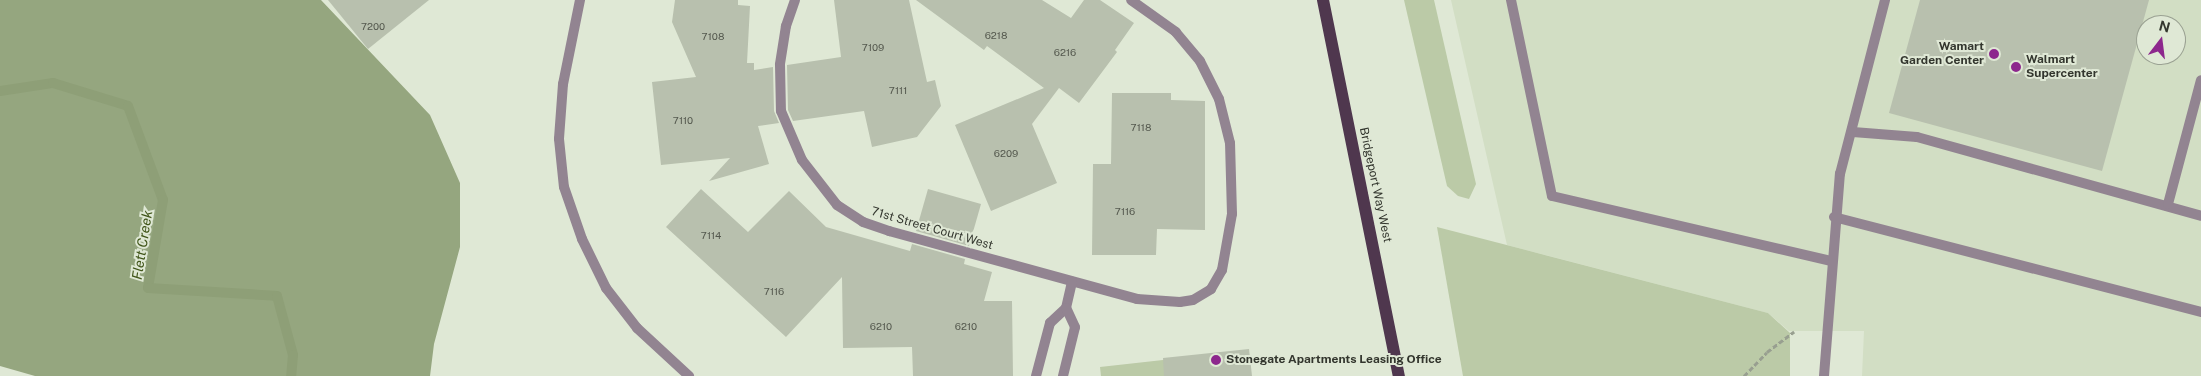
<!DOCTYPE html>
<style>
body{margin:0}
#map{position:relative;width:2201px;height:376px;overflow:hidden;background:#dfe8d5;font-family:"Public Sans",sans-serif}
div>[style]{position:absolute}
.built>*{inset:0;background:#d2dec4}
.green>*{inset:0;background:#bbcaa7}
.forest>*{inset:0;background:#95a67f}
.stream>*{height:10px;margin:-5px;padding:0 5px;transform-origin:5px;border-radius:5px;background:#8e9f77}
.building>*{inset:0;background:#b8c0ae}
.path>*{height:3px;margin-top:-1.5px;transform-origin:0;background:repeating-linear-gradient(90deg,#989f90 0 5px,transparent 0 7.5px)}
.service>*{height:10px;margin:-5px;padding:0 5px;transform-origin:5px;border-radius:5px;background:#928491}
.minor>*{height:10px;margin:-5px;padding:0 5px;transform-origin:5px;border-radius:5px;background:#928491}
.primary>*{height:12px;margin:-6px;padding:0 6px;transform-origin:6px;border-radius:6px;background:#4f374e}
.dots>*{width:14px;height:14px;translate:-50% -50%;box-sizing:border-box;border:2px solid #dfe8d5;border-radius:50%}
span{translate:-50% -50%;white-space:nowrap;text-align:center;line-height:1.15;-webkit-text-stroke:4px #dfe8d5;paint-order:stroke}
.number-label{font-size:10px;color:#54584e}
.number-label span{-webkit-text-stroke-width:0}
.poi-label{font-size:12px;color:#33362e;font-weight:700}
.right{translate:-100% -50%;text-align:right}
.left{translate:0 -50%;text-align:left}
.street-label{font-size:12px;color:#33362e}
.water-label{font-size:14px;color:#41561a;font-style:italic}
.north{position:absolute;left:2136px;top:15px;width:50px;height:50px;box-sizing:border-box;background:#dfe8d5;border:1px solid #9aa192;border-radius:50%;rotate:15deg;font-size:14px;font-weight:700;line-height:20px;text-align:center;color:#33362e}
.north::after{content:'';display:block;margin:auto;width:18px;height:22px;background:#8d278d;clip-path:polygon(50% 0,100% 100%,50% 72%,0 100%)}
</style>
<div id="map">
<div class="built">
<div style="clip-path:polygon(evenodd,1451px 0,2201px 0,2201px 376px,1862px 376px,1864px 331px,1789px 331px,1768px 313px,1507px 245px,1451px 0,2146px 25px,2176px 25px,2176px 55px,2146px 55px,2146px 25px)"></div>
</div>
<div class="green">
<div style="clip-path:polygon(1404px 0,1434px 0,1476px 184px,1469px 199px,1458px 196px,1447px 186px)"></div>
<div style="clip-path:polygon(1437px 227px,1768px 313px,1790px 333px,1790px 376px,1463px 376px)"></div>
<div style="clip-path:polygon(1172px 359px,1182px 376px,1101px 376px,1100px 367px)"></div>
</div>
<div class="forest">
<div style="clip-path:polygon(0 0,321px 0,430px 115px,460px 183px,460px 247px,434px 344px,430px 376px,35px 376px,0 366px)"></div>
</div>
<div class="stream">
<div style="left:0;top:91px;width:54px;rotate:-8.6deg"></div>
<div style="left:53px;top:83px;width:78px;rotate:17deg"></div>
<div style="left:128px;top:106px;width:100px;rotate:69.6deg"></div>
<div style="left:163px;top:200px;width:89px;rotate:99.7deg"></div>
<div style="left:148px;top:288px;width:129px;rotate:3.5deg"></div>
<div style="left:277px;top:296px;width:61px;rotate:74.8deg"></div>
<div style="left:293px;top:355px;width:21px;rotate:95deg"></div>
</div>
<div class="building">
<div style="clip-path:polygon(328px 0,429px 0,368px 49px)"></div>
<div style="clip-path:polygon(675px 0,738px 0,738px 5px,750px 6px,747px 63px,754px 63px,754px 70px,773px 67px,774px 111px,779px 123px,758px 126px,769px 164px,709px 181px,730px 158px,661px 165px,652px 82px,696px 77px,672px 22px)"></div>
<div style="clip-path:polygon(834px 0,909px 0,927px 82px,935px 80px,941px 106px,917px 137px,872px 147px,864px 111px,793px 121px,788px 110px,787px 65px,841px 57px)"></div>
<div style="clip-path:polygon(916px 0,1042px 0,1071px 18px,1084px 0,1100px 0,1134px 23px,1115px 50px,1117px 52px,1079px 103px,1059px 88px,1032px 124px,1057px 183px,991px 211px,955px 125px,1044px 88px,987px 46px,984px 50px)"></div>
<div style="clip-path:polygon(1920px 0,2149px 0,2102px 171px,1889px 113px)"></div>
<div style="clip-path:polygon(1112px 93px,1171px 93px,1171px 100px,1205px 101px,1205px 230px,1157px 229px,1156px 255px,1092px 255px,1093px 164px,1111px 164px)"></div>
<div style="clip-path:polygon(701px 189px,748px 232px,789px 191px,826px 227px,910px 251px,912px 244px,965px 259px,964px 264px,992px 272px,984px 301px,1012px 301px,1013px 376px,913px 376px,912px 347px,843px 348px,842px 277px,786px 337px,666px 227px)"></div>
<div style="clip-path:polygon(928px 189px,981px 204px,969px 246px,916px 231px)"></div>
<div style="clip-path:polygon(1249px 349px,1252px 376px,1164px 376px,1163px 358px)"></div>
</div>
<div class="path">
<div style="left:1744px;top:376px;width:33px;rotate:-46deg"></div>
<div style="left:1767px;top:352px;width:34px;rotate:-37deg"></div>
</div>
<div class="service">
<div style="left:1511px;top:0;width:200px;rotate:78.2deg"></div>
<div style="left:1552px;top:196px;width:287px;rotate:13.1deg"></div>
<div style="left:1853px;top:132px;width:64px;rotate:4.5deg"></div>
<div style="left:1917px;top:137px;width:295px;rotate:15.5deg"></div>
<div style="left:2168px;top:204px;width:128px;rotate:-75.1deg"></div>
<div style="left:1834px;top:217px;width:379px;rotate:14.5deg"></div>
<div style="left:1824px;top:376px;width:203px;rotate:-85.5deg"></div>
<div style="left:1840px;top:174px;width:180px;rotate:-75.5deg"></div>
</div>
<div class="minor">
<div style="left:580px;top:0;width:86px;rotate:101.4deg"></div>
<div style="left:563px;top:84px;width:55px;rotate:94.2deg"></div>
<div style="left:559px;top:139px;width:48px;rotate:84.1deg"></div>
<div style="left:564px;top:187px;width:55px;rotate:70.9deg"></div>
<div style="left:582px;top:239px;width:55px;rotate:63.9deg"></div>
<div style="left:606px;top:288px;width:51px;rotate:52.2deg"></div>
<div style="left:637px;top:328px;width:71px;rotate:42.7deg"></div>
<div style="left:795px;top:0;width:28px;rotate:109deg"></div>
<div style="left:786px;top:26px;width:39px;rotate:99deg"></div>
<div style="left:780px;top:65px;width:46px;rotate:88.8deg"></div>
<div style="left:781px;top:111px;width:53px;rotate:66.8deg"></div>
<div style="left:802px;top:160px;width:57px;rotate:52.1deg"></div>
<div style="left:837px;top:205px;width:31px;rotate:33deg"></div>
<div style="left:863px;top:222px;width:28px;rotate:19deg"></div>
<div style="left:889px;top:231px;width:257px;rotate:15.3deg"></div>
<div style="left:1137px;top:299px;width:43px;rotate:4deg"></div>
<div style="left:1180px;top:302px;width:13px;rotate:-9deg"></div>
<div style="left:1193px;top:300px;width:21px;rotate:-31deg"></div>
<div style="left:1211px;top:289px;width:22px;rotate:-60deg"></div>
<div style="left:1222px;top:270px;width:57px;rotate:-79.9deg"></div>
<div style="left:1232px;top:214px;width:71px;rotate:-91.6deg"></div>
<div style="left:1230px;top:143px;width:45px;rotate:-104deg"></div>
<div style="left:1219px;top:99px;width:42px;rotate:-116.6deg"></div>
<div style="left:1200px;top:61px;width:38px;rotate:-130deg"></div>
<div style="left:1176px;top:32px;width:55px;rotate:-144.6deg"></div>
<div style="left:1036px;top:376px;width:55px;rotate:-75.2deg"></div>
<div style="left:1050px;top:323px;width:22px;rotate:-43deg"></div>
<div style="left:1066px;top:308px;width:27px;rotate:-77deg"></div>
<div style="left:1063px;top:376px;width:50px;rotate:-76.2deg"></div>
<div style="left:1075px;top:327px;width:21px;rotate:-115deg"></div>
</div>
<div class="primary">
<div style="left:1323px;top:0;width:384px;rotate:78.6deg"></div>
</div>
<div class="dots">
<div style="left:1994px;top:54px;background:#8d278d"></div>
<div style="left:2016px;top:67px;background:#8d278d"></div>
<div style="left:1216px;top:360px;background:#8d278d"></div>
</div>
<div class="number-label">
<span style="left:373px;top:27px">7200</span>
<span style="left:996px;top:36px">6218</span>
<span style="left:713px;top:37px">7108</span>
<span style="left:873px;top:48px">7109</span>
<span style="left:1065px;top:53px">6216</span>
<span style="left:898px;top:91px">7111</span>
<span style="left:683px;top:121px">7110</span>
<span style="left:1141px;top:128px">7118</span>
<span style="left:1006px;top:154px">6209</span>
<span style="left:1125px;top:212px">7116</span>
<span style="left:711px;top:236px">7114</span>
<span style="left:774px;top:292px">7116</span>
<span style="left:881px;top:327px">6210</span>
<span style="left:966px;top:327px">6210</span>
</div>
<div class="poi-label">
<span class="right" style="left:1984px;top:54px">Wamart<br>Garden Center</span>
<span class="left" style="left:2026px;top:67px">Walmart<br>Supercenter</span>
<span class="left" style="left:1226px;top:360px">Stonegate Apartments Leasing Office</span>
</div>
<div class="street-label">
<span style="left:1375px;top:185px;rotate:78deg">Bridgeport Way West</span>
<span style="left:932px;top:229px;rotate:16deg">71st Street Court West</span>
</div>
<div class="water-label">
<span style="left:142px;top:245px;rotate:-81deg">Flett Creek</span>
</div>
<div class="north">N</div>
</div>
